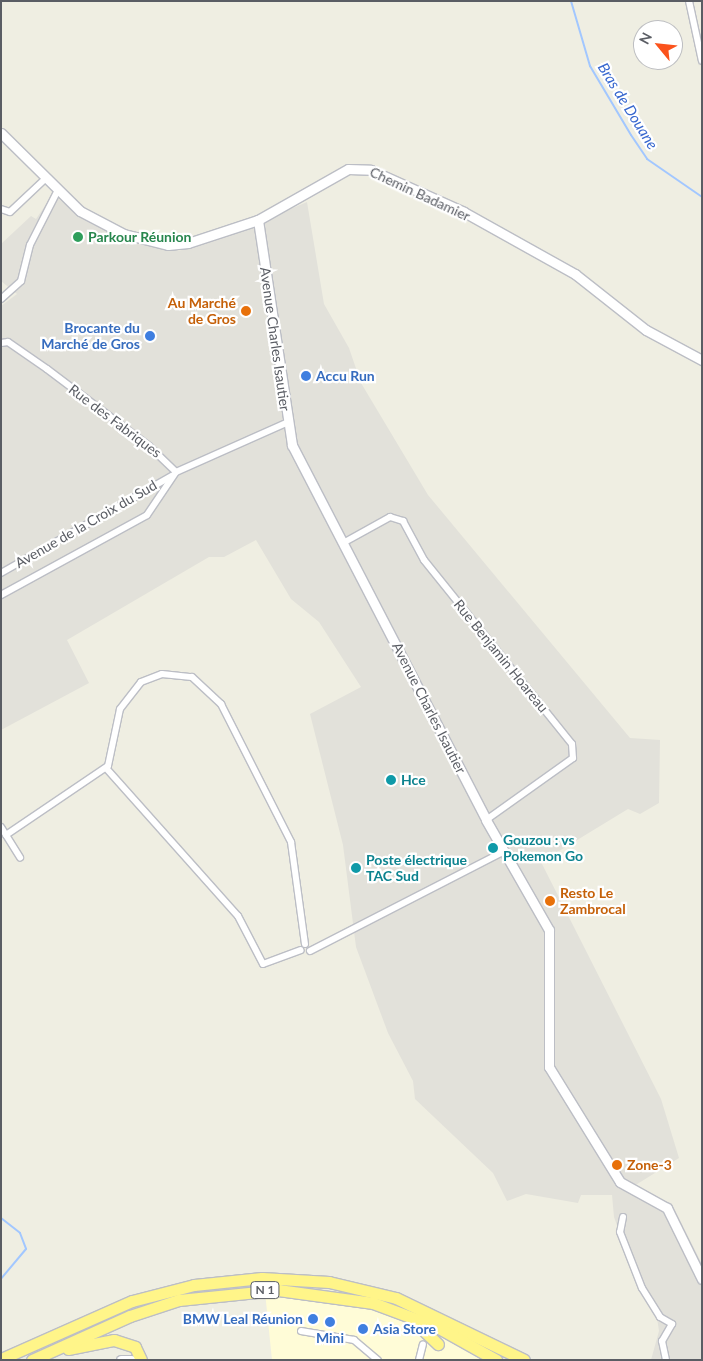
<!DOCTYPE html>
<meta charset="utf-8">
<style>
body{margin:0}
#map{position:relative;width:703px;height:1361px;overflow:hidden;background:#efeee2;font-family:Lato,sans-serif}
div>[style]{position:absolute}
.commercial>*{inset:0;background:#fffcd7}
.industrial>*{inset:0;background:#e2e1da}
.stream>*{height:2px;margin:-1px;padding:0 1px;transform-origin:1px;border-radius:1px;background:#a2c7ff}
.roads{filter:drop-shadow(1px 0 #bcbec5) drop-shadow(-1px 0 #bcbec5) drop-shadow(0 1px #bcbec5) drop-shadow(0 -1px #bcbec5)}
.street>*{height:6px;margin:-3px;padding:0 3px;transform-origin:3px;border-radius:3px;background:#fff}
.secondary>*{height:9px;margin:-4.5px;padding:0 4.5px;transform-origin:4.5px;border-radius:4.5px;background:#fff}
.highway>*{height:11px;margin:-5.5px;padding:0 5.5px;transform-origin:5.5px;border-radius:5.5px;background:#fff589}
.dots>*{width:14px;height:14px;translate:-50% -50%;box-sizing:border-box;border:2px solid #fff;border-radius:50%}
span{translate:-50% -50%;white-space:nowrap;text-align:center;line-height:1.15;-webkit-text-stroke:4.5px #fff;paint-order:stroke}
.shield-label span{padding:1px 4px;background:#fff;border:1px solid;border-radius:4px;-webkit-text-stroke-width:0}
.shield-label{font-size:12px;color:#5a5d64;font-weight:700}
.street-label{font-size:14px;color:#5a5d64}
.leisure-label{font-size:14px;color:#27864d;font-weight:700}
.left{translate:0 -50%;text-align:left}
.food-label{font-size:14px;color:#c56008;font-weight:700}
.right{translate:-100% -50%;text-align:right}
.shop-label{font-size:14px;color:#366cbe;font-weight:700}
.culture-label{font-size:14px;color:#0d838f;font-weight:700}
.water-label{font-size:15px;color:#3868cf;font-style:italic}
.frame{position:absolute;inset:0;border:2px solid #5a5d64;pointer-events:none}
.north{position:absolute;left:633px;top:20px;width:50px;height:50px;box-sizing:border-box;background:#fff;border:1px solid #bdbec1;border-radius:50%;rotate:298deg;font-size:14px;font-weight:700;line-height:20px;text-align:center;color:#5a5d64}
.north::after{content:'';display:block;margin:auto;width:18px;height:22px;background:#fb531c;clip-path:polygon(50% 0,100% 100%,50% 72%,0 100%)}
</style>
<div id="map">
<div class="commercial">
<div style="clip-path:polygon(265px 1292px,352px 1305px,392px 1316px,434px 1330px,488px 1360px,272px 1360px)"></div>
</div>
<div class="industrial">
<div style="clip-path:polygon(53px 194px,79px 216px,116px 236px,178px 251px,220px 239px,307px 202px,324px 304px,349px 348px,361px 383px,428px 495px,630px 738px,660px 740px,659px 803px,640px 814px,628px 809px,541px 862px,661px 1099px,679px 1158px,634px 1186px,672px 1204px,702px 1264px,702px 1360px,651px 1360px,659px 1331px,656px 1311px,642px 1295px,614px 1217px,612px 1195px,581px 1195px,578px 1203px,526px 1194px,507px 1201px,493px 1173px,415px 1099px,413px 1081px,388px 1033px,356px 947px,343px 845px,310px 714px,361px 687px,319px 622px,291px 599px,256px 540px,224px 557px,209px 557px,67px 640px,89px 683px,1px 730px,1px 306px,17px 294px,1px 281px,1px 244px,31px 216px,36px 219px)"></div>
</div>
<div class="stream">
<div style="left:571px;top:1px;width:68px;rotate:73.7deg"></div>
<div style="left:590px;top:66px;width:80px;rotate:59.3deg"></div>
<div style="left:631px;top:135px;width:29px;rotate:56deg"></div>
<div style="left:647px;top:159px;width:67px;rotate:34.6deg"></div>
<div style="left:1px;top:1218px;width:24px;rotate:38deg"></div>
<div style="left:20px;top:1233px;width:17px;rotate:69deg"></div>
<div style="left:26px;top:1249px;width:39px;rotate:130deg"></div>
</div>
<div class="roads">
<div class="street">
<div style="left:689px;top:1px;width:61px;rotate:77.8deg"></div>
<div style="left:1px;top:209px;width:9px;rotate:18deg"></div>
<div style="left:10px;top:212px;width:48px;rotate:-43.3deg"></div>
<div style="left:1px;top:299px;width:27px;rotate:-42deg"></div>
<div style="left:21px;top:281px;width:37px;rotate:-76deg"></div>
<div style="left:30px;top:245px;width:59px;rotate:-63deg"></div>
<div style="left:1px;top:343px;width:7px;rotate:-8deg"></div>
<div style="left:8px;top:342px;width:47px;rotate:34.7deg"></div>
<div style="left:47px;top:369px;width:128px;rotate:37deg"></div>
<div style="left:149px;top:446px;width:37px;rotate:44deg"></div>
<div style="left:343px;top:543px;width:54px;rotate:-29deg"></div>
<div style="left:390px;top:517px;width:14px;rotate:17deg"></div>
<div style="left:403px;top:521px;width:44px;rotate:61.7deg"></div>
<div style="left:424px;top:560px;width:236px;rotate:51.2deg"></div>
<div style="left:572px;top:744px;width:14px;rotate:86deg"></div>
<div style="left:573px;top:758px;width:107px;rotate:144.5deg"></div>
<div style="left:1px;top:573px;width:197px;rotate:-29.6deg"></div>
<div style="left:1px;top:595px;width:166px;rotate:-28.7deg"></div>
<div style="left:147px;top:515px;width:52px;rotate:-56deg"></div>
<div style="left:176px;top:472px;width:120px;rotate:-24deg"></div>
<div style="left:106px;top:768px;width:198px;rotate:48.3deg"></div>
<div style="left:238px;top:916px;width:54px;rotate:62.5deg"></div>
<div style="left:263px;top:964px;width:40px;rotate:-20.2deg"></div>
<div style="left:1px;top:827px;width:36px;rotate:58deg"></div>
<div style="left:6px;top:835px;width:123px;rotate:-34.1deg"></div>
<div style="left:108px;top:766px;width:58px;rotate:-78.1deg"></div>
<div style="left:120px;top:709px;width:34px;rotate:-52deg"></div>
<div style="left:141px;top:682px;width:22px;rotate:-21deg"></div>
<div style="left:162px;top:674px;width:30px;rotate:6deg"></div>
<div style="left:192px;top:677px;width:40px;rotate:43deg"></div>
<div style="left:221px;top:704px;width:155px;rotate:63.1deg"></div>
<div style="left:291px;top:842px;width:103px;rotate:82.2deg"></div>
<div style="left:310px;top:951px;width:217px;rotate:-27.2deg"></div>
<div style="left:623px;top:1217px;width:15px;rotate:101deg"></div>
<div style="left:620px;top:1232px;width:60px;rotate:68.6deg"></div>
<div style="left:642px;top:1288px;width:34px;rotate:58deg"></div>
<div style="left:660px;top:1317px;width:14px;rotate:30deg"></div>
<div style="left:672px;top:1324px;width:20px;rotate:120deg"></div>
<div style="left:662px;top:1341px;width:19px;rotate:78deg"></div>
<div style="left:301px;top:1331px;width:54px;rotate:9.6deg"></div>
<div style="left:354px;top:1340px;width:31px;rotate:40deg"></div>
<div style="left:419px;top:1360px;width:16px;rotate:-76deg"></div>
</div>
<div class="secondary">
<div style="left:1px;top:133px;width:111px;rotate:44.6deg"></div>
<div style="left:80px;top:211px;width:50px;rotate:27.6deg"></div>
<div style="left:124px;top:234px;width:45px;rotate:14deg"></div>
<div style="left:168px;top:245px;width:20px;rotate:-6deg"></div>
<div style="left:188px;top:243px;width:74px;rotate:-18.2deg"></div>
<div style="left:258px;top:220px;width:103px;rotate:-29.5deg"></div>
<div style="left:348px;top:169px;width:23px;rotate:2deg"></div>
<div style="left:371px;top:170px;width:102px;rotate:24.3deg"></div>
<div style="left:464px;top:212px;width:127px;rotate:29.2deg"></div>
<div style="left:575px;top:274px;width:90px;rotate:38.3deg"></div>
<div style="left:646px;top:330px;width:64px;rotate:28.2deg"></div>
<div style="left:258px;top:220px;width:228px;rotate:81.4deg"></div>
<div style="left:292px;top:445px;width:422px;rotate:62.6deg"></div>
<div style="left:486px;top:820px;width:127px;rotate:60.2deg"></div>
<div style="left:549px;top:930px;width:137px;rotate:90deg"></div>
<div style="left:549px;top:1067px;width:135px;rotate:58.3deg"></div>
<div style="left:620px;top:1182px;width:54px;rotate:29deg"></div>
<div style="left:667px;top:1208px;width:79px;rotate:63.8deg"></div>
<div style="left:121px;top:1360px;width:10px"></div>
</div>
<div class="highway">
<div style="left:417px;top:1324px;width:29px;rotate:44deg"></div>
<div style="left:68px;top:1349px;width:47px;rotate:-11.1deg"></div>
<div style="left:114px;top:1340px;width:22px;rotate:18deg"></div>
<div style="left:135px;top:1347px;width:14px;rotate:65deg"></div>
<div style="left:1px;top:1359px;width:143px;rotate:-23.9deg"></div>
<div style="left:132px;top:1301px;width:64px;rotate:-14.5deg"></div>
<div style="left:194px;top:1285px;width:68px;rotate:-5.9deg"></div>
<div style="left:262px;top:1278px;width:67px;rotate:3.4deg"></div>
<div style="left:329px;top:1282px;width:69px;rotate:13.4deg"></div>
<div style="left:396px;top:1298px;width:142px;rotate:25.8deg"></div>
<div style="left:32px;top:1360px;width:107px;rotate:-24.2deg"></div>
<div style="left:130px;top:1316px;width:52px;rotate:-18.1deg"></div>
<div style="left:179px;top:1300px;width:100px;rotate:-5.8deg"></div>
<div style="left:278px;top:1290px;width:96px;rotate:7.8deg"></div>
<div style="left:373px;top:1303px;width:68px;rotate:20.6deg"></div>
<div style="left:437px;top:1327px;width:68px;rotate:29.2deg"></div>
</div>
</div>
<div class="dots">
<div style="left:78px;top:237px;background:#2e9e5b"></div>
<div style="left:246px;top:311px;background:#e8710a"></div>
<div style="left:150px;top:336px;background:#3f7fe0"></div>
<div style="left:306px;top:376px;background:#3f7fe0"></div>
<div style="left:391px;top:780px;background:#0f9aa8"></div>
<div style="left:493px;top:848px;background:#0f9aa8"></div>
<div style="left:356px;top:868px;background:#0f9aa8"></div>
<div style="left:550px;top:901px;background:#e8710a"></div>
<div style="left:617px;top:1165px;background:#e8710a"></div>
<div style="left:313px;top:1319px;background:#3f7fe0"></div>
<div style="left:330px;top:1322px;background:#3f7fe0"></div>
<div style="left:363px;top:1329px;background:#3f7fe0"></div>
</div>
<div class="shield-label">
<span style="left:265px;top:1290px">N 1</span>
</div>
<div class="street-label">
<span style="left:420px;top:194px;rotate:25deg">Chemin Badamier</span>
<span style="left:275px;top:339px;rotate:82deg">Avenue Charles Isautier</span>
<span style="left:115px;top:421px;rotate:37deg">Rue des Fabriques</span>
<span style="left:86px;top:524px;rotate:-30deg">Avenue de la Croix du Sud</span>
<span style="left:501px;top:656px;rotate:51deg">Rue Benjamin Hoareau</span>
<span style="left:429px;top:708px;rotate:63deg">Avenue Charles Isautier</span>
</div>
<div class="leisure-label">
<span class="left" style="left:88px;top:237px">Parkour Réunion</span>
</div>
<div class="food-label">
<span class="right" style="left:236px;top:311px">Au Marché<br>de Gros</span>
<span class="left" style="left:560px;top:901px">Resto Le<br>Zambrocal</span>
<span class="left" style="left:627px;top:1165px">Zone-3</span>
</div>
<div class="shop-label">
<span class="right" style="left:140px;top:336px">Brocante du<br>Marché de Gros</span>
<span class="left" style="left:316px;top:376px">Accu Run</span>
<span class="right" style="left:303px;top:1319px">BMW Leal Réunion</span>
<span class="left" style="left:373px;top:1329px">Asia Store</span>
<span style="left:330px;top:1338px">Mini</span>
</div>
<div class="culture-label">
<span class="left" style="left:401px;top:780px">Hce</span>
<span class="left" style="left:503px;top:848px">Gouzou : vs<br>Pokemon Go</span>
<span class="left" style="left:366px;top:868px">Poste électrique<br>TAC Sud</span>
</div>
<div class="water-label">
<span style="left:628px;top:106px;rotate:58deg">Bras de Douane</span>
</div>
<div class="frame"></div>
<div class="north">N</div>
</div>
